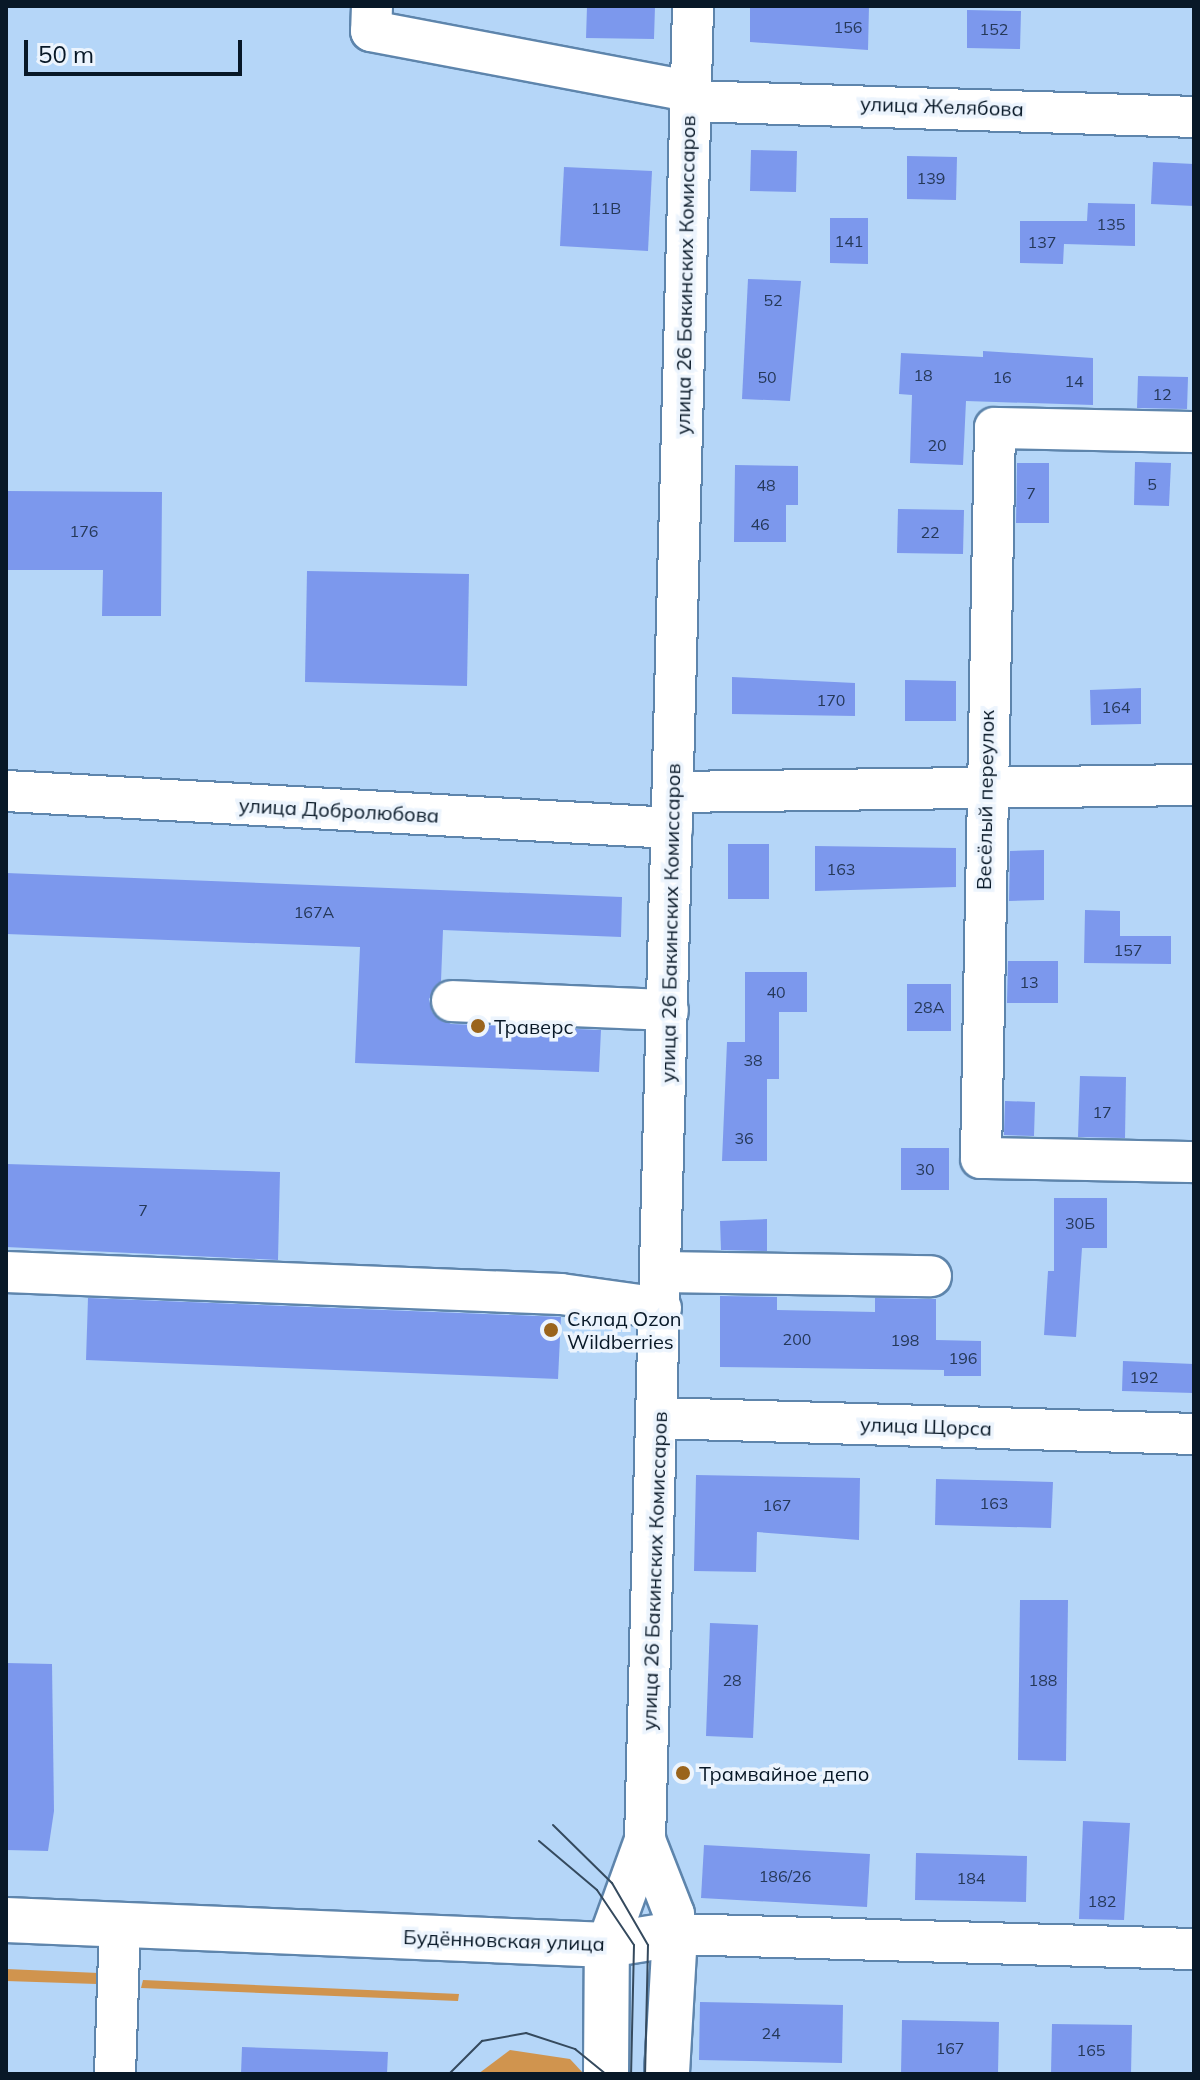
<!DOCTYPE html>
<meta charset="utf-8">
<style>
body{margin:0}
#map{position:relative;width:1200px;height:2080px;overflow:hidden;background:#b5d6f8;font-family:Mulish,sans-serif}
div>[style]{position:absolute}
.green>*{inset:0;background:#d0944e}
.building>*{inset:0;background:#7c98ed}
.roads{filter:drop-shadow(2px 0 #5e85ac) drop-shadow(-2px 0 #5e85ac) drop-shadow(0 2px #5e85ac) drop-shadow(0 -2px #5e85ac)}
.minor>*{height:40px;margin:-20px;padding:0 20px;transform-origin:20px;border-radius:20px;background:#fff}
.major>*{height:44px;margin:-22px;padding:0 22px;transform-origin:22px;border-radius:22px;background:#fff}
.tram>*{height:2px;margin:-1px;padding:0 1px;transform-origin:1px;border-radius:1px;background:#354a5e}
.dots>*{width:22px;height:22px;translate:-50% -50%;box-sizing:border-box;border:4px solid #ecf4fd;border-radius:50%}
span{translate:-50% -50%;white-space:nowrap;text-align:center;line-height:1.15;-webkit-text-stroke:7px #ecf4fd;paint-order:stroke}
.number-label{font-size:16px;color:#253858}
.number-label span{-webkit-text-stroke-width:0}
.street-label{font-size:20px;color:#081827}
.poi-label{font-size:20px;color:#081827}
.left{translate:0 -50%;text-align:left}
.frame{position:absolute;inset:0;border:8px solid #081827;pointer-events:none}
.scale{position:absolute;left:24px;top:40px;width:218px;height:36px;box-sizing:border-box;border:4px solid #081827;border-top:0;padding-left:10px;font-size:24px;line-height:28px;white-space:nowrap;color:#081827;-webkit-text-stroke:6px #ecf4fd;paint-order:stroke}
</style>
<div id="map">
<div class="green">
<div style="clip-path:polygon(6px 1969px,99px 1973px,97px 1984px,6px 1981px)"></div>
<div style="clip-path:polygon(143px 1980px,459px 1994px,458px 2001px,141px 1988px)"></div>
<div style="clip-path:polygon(510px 2050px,570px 2059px,584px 2074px,478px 2074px)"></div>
</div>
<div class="building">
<div style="clip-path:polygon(587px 6px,655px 6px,654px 39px,586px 38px)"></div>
<div style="clip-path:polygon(750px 6px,869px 6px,868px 50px,750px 42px)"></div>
<div style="clip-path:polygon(967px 10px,1021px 11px,1020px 49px,967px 48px)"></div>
<div style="clip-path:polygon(751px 150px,797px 151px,796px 192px,750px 191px)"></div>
<div style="clip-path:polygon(907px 156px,957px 157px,956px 200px,907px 199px)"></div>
<div style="clip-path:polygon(1153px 162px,1194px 164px,1194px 206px,1151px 204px)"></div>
<div style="clip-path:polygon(564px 167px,652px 171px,648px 251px,560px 246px)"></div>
<div style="clip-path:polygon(1088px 203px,1135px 204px,1135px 246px,1064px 244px,1063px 264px,1020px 263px,1020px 221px,1087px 221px)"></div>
<div style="clip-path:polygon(830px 218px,868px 218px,868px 264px,830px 263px)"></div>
<div style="clip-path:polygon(748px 279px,801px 281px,790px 401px,742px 399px)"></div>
<div style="clip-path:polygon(983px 351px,1093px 358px,1093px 405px,966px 401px,963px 465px,910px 463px,912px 395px,899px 394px,901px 353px,983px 357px)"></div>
<div style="clip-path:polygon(1138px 376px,1188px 377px,1187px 409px,1137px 408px)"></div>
<div style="clip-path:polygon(1135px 462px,1171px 463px,1169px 506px,1134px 505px)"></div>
<div style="clip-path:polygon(1017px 463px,1049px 463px,1049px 523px,1016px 523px)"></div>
<div style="clip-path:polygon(735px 465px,798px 466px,798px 505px,786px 505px,786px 542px,734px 542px)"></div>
<div style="clip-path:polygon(6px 491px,162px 492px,161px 616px,102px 616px,103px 570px,6px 570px)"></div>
<div style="clip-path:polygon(898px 509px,964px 510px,963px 554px,897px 553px)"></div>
<div style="clip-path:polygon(307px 571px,469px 574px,467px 686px,305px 682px)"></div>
<div style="clip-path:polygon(732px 677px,855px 683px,855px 716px,732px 714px)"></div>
<div style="clip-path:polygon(905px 680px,956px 681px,956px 721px,905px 721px)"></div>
<div style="clip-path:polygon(1141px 688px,1141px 724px,1091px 725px,1090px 690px)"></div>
<div style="clip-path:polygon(728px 844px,769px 844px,769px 899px,728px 899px)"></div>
<div style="clip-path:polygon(815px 846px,956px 848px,956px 887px,815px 891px)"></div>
<div style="clip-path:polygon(1044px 850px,1044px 900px,1009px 901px,1010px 851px)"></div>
<div style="clip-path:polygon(6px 873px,622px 897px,621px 937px,443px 930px,441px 981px,429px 999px,432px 1012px,451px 1024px,601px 1030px,599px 1072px,355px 1063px,360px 947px,6px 934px)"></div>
<div style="clip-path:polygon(1085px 910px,1120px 911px,1120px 936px,1171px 936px,1171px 964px,1084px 963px)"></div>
<div style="clip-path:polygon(1008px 961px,1058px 961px,1058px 1003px,1007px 1003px)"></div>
<div style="clip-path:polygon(745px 972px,807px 972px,807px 1012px,779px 1012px,779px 1079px,767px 1079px,767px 1161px,722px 1161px,727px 1042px,745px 1042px)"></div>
<div style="clip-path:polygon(907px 984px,951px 984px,951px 1031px,907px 1031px)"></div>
<div style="clip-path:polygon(1080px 1076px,1126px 1077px,1125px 1138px,1078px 1137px)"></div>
<div style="clip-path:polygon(1005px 1101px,1035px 1102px,1034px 1136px,1004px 1135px)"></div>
<div style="clip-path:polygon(901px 1148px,949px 1148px,949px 1190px,901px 1190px)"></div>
<div style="clip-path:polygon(6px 1164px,280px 1172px,278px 1260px,6px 1247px)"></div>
<div style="clip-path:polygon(1054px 1198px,1107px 1198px,1107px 1248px,1082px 1248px,1076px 1337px,1044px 1335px,1048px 1271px,1054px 1271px)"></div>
<div style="clip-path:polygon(767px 1219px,767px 1251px,721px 1250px,720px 1221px)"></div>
<div style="clip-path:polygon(720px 1296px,777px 1297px,777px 1310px,875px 1312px,875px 1298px,936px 1299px,936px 1340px,981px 1341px,981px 1376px,944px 1376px,944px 1370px,720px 1367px)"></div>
<div style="clip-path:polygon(88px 1298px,561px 1317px,558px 1379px,86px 1360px)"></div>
<div style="clip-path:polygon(1123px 1361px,1194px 1364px,1194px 1393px,1122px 1391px)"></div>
<div style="clip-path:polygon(696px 1475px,860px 1478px,859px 1540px,757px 1532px,756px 1572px,694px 1571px)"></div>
<div style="clip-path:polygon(936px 1479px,1053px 1482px,1051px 1528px,935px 1525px)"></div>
<div style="clip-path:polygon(1020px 1600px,1068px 1600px,1066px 1761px,1018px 1760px)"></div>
<div style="clip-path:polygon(710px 1623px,758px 1625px,753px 1738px,706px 1736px)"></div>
<div style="clip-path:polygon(6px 1663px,52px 1664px,54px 1811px,48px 1851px,6px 1850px)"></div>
<div style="clip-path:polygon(1083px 1821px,1130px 1823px,1124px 1920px,1079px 1919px)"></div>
<div style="clip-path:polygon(704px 1845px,870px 1854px,867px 1907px,701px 1898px)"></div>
<div style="clip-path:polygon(916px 1853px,1027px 1856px,1026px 1902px,915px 1900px)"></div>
<div style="clip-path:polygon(700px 2002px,843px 2005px,842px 2063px,699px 2060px)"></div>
<div style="clip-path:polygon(902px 2020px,999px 2022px,998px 2074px,901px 2074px)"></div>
<div style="clip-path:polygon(1052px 2024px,1132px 2025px,1131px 2074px,1051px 2074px)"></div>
<div style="clip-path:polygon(242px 2047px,388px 2052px,387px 2074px,241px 2074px)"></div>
</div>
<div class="roads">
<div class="minor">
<div style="left:372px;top:6px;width:25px;rotate:92deg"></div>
<div style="left:371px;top:31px;width:325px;rotate:10.7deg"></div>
<div style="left:689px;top:101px;width:505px;rotate:1.81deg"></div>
<div style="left:1194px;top:432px;width:199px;rotate:-178.8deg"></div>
<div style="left:995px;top:428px;width:730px;rotate:91.1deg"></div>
<div style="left:981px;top:1158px;width:213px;rotate:1.1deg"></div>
<div style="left:6px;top:791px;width:667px;rotate:3.18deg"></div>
<div style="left:673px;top:792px;width:521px;rotate:-0.77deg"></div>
<div style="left:452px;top:1001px;width:216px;rotate:2.4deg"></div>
<div style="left:6px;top:1272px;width:555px;rotate:2.27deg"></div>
<div style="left:561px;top:1294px;width:101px;rotate:8deg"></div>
<div style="left:662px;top:1272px;width:269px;rotate:0.9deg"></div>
<div style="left:659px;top:1418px;width:535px;rotate:1.71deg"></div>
<div style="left:645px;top:1840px;width:79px;rotate:68.6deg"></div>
<div style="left:674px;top:1914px;width:20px;rotate:87deg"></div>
<div style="left:675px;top:1934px;width:519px;rotate:1.66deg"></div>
<div style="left:607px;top:1945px;width:112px;rotate:-70.1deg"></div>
<div style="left:645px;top:1840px;width:1835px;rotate:-88.5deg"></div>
<div style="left:115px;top:2074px;width:149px;rotate:-88.1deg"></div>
</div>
<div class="major">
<div style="left:6px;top:1920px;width:602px;rotate:2.38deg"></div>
<div style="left:607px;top:1945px;width:69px;rotate:-9.2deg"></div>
<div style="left:675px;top:1934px;width:140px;rotate:93.3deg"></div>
<div style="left:606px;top:2074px;width:129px;rotate:-89.6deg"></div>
</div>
</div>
<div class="tram">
<div style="left:553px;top:1825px;width:83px;rotate:44.5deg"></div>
<div style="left:612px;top:1883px;width:72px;rotate:59.9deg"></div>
<div style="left:648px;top:1945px;width:129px;rotate:91.3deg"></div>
<div style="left:539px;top:1841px;width:76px;rotate:40.2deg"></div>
<div style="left:597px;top:1890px;width:66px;rotate:56.1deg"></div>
<div style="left:634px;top:1945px;width:129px;rotate:91.3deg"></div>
<div style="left:449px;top:2074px;width:47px;rotate:-45deg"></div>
<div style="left:482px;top:2041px;width:45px;rotate:-10.3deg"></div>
<div style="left:526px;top:2033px;width:52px;rotate:18.1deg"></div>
<div style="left:575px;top:2049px;width:40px;rotate:39deg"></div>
</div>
<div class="dots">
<div style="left:478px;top:1026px;background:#9a641c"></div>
<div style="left:551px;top:1330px;background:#9a641c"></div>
<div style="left:683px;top:1773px;background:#9a641c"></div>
</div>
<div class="number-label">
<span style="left:848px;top:27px">156</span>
<span style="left:994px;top:29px">152</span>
<span style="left:931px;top:178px">139</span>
<span style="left:606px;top:208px">11В</span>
<span style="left:1111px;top:224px">135</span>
<span style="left:849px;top:241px">141</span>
<span style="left:1042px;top:242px">137</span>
<span style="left:773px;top:300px">52</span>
<span style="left:923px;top:375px">18</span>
<span style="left:767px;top:377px">50</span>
<span style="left:1002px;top:377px">16</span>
<span style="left:1074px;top:381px">14</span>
<span style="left:1162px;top:394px">12</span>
<span style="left:937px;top:445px">20</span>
<span style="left:1152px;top:484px">5</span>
<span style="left:766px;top:485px">48</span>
<span style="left:1031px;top:493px">7</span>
<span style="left:760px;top:524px">46</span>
<span style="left:84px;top:531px">176</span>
<span style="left:930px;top:532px">22</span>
<span style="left:831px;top:700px">170</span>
<span style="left:1116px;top:707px">164</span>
<span style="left:841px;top:869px">163</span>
<span style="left:314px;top:912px">167А</span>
<span style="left:1128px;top:950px">157</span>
<span style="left:1029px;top:982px">13</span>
<span style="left:776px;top:992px">40</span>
<span style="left:929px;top:1007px">28А</span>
<span style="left:753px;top:1060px">38</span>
<span style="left:1102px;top:1112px">17</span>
<span style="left:744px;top:1138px">36</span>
<span style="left:925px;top:1169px">30</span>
<span style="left:143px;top:1210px">7</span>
<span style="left:1080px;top:1223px">30Б</span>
<span style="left:797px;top:1339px">200</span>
<span style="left:905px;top:1340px">198</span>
<span style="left:963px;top:1358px">196</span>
<span style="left:1144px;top:1377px">192</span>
<span style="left:994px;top:1503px">163</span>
<span style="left:777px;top:1505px">167</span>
<span style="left:732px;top:1680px">28</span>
<span style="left:1043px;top:1680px">188</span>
<span style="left:785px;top:1876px">186/26</span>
<span style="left:971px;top:1878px">184</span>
<span style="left:1102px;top:1901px">182</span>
<span style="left:771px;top:2033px">24</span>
<span style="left:950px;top:2048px">167</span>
<span style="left:1091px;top:2050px">165</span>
</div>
<div class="street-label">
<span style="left:942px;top:106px;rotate:2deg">улица Желябова</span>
<span style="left:685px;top:275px;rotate:-89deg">улица 26 Бакинских Комиссаров</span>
<span style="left:985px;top:800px;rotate:-89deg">Весёлый переулок</span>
<span style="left:339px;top:810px;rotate:3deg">улица Добролюбова</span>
<span style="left:670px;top:923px;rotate:-89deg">улица 26 Бакинских Комиссаров</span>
<span style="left:926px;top:1426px;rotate:2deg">улица Щорса</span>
<span style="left:654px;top:1571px;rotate:-88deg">улица 26 Бакинских Комиссаров</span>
<span style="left:504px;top:1940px;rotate:2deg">Будённовская улица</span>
</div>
<div class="poi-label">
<span class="left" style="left:494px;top:1026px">Траверс</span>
<span class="left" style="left:567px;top:1330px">Склад Ozon<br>Wildberries</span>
<span class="left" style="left:699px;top:1773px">Трамвайное депо</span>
</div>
<div class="frame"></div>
<div class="scale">50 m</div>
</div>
